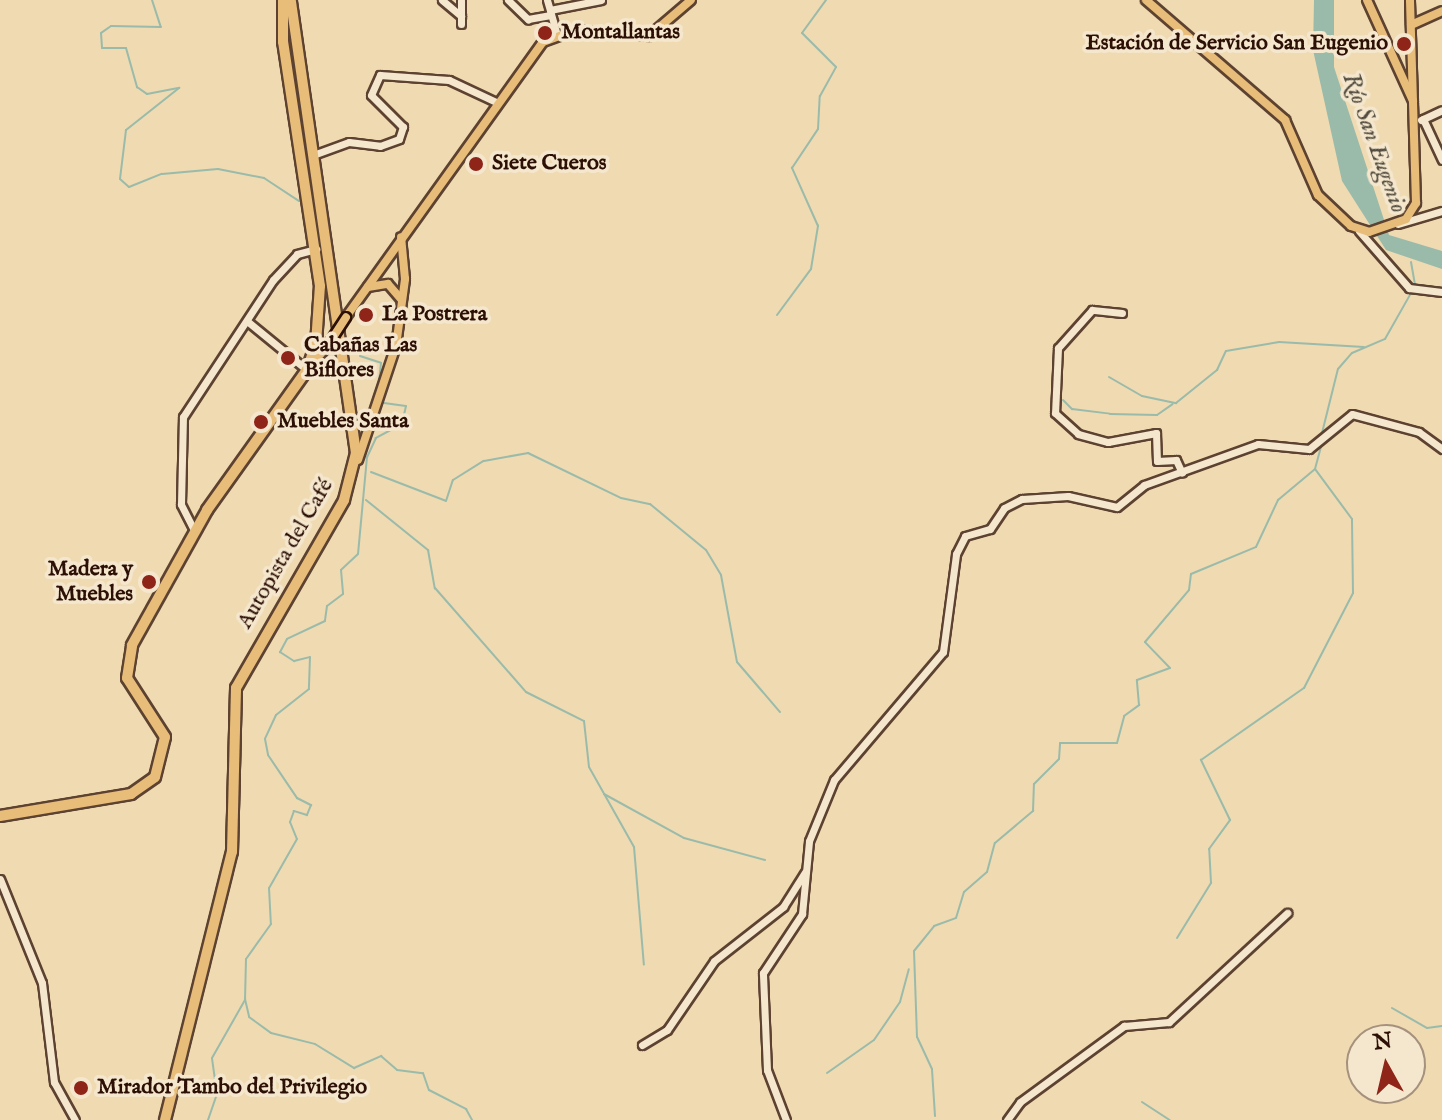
<!DOCTYPE html>
<meta charset="utf-8">
<style>
body{margin:0}
#map{position:relative;width:1442px;height:1120px;overflow:hidden;background:#efdab2;font-family:"IM FELL English",serif}
div>[style]{position:absolute}
.water>*{inset:0;background:#9abbaa}
.stream>*{height:2px;margin:-1px;padding:0 1px;transform-origin:1px;border-radius:1px;background:#9abbaa}
.roads{filter:drop-shadow(2px 0 #5d4231) drop-shadow(-2px 0 #5d4231) drop-shadow(0 2px #5d4231) drop-shadow(0 -2px #5d4231)}
.minor>*{height:7px;margin:-3.5px;padding:0 3.5px;transform-origin:3.5px;border-radius:3.5px;background:#f5e7cd}
.major>*{height:8px;margin:-4px;padding:0 4px;transform-origin:4px;border-radius:4px;background:#e8bd79}
.highway>*{height:10px;margin:-5px;padding:0 5px;transform-origin:5px;border-radius:5px;background:#e8bd79}
.bridges{filter:drop-shadow(2px 0 #2c1006) drop-shadow(-2px 0 #2c1006) drop-shadow(0 2px #2c1006) drop-shadow(0 -2px #2c1006)}
.major-bridge>*{height:8px;margin:-4px;padding:0 4px;transform-origin:4px;border-radius:4px;background:#e8bd79}
.dots>*{width:22px;height:22px;translate:-50% -50%;box-sizing:border-box;border:4px solid #f5e7cd;border-radius:50%}
span{translate:-50% -50%;white-space:nowrap;text-align:center;line-height:1.15;-webkit-text-stroke:7px #f5e7cd;paint-order:stroke}
.poi-label{font-size:22px;color:#2c1006;font-weight:700}
.left{translate:0 -50%;text-align:left}
.right{translate:-100% -50%;text-align:right}
.street-label{font-size:22px;color:#2c1006}
.water-label{font-size:24px;color:#524c3f;font-style:italic}
.north{position:absolute;left:1346px;top:1024px;width:80px;height:80px;box-sizing:border-box;background:#f5e7cd;border:2px solid #a5917d;border-radius:50%;rotate:352deg;font-size:22px;font-weight:700;line-height:32px;text-align:center;color:#2c1006}
.north::after{content:'';display:block;margin:auto;width:28px;height:36px;background:#8f2418;clip-path:polygon(50% 0,100% 100%,50% 72%,0 100%)}
</style>
<div id="map">
<div class="water">
<div style="clip-path:polygon(1314px 0,1334px 0,1334px 67px,1389px 235px,1442px 251px,1442px 269px,1386px 250px,1342px 181px,1313px 50px)"></div>
</div>
<div class="stream">
<div style="left:152px;top:0;width:28px;rotate:72deg"></div>
<div style="left:161px;top:27px;width:50px;rotate:-178.9deg"></div>
<div style="left:111px;top:26px;width:12px;rotate:145deg"></div>
<div style="left:101px;top:33px;width:15px;rotate:86deg"></div>
<div style="left:102px;top:48px;width:24px"></div>
<div style="left:126px;top:48px;width:41px;rotate:74.2deg"></div>
<div style="left:137px;top:87px;width:12px;rotate:35deg"></div>
<div style="left:147px;top:94px;width:33px;rotate:-11deg"></div>
<div style="left:179px;top:88px;width:68px;rotate:141.6deg"></div>
<div style="left:126px;top:130px;width:49px;rotate:97deg"></div>
<div style="left:120px;top:179px;width:12px;rotate:42deg"></div>
<div style="left:129px;top:187px;width:35px;rotate:-22deg"></div>
<div style="left:162px;top:174px;width:56px;rotate:-5.1deg"></div>
<div style="left:218px;top:169px;width:47px;rotate:11.1deg"></div>
<div style="left:264px;top:178px;width:42px;rotate:33.3deg"></div>
<div style="left:1411px;top:262px;width:22px;rotate:80deg"></div>
<div style="left:777px;top:315px;width:57px;rotate:-53.5deg"></div>
<div style="left:811px;top:269px;width:44px;rotate:-80.8deg"></div>
<div style="left:818px;top:226px;width:64px;rotate:-114.1deg"></div>
<div style="left:792px;top:168px;width:47px;rotate:-56.3deg"></div>
<div style="left:818px;top:129px;width:33px;rotate:-87deg"></div>
<div style="left:820px;top:96px;width:33px;rotate:-61deg"></div>
<div style="left:836px;top:67px;width:48px;rotate:-135deg"></div>
<div style="left:802px;top:33px;width:41px;rotate:-54deg"></div>
<div style="left:360px;top:356px;width:22px;rotate:18deg"></div>
<div style="left:381px;top:363px;width:18px;rotate:96deg"></div>
<div style="left:1109px;top:377px;width:38px;rotate:30deg"></div>
<div style="left:1142px;top:396px;width:35px;rotate:12deg"></div>
<div style="left:1176px;top:403px;width:53px;rotate:-38.8deg"></div>
<div style="left:1217px;top:370px;width:21px;rotate:-65deg"></div>
<div style="left:1226px;top:351px;width:54px;rotate:-9.6deg"></div>
<div style="left:1279px;top:342px;width:85px;rotate:3.4deg"></div>
<div style="left:1063px;top:400px;width:13px;rotate:45deg"></div>
<div style="left:1072px;top:409px;width:38px;rotate:7deg"></div>
<div style="left:1110px;top:414px;width:47px;rotate:1.2deg"></div>
<div style="left:1157px;top:415px;width:19px;rotate:-35deg"></div>
<div style="left:384px;top:403px;width:22px;rotate:8deg"></div>
<div style="left:406px;top:406px;width:18px;rotate:103deg"></div>
<div style="left:402px;top:424px;width:30px;rotate:152deg"></div>
<div style="left:376px;top:438px;width:21px;rotate:115deg"></div>
<div style="left:367px;top:457px;width:97px;rotate:95.3deg"></div>
<div style="left:358px;top:554px;width:23px;rotate:137deg"></div>
<div style="left:341px;top:570px;width:24px;rotate:85deg"></div>
<div style="left:343px;top:594px;width:20px;rotate:143deg"></div>
<div style="left:327px;top:606px;width:15px;rotate:98deg"></div>
<div style="left:325px;top:621px;width:42px;rotate:154.7deg"></div>
<div style="left:287px;top:639px;width:15px;rotate:118deg"></div>
<div style="left:280px;top:652px;width:17px;rotate:33deg"></div>
<div style="left:294px;top:661px;width:16px;rotate:-14deg"></div>
<div style="left:310px;top:657px;width:32px;rotate:92deg"></div>
<div style="left:309px;top:689px;width:42px;rotate:141.8deg"></div>
<div style="left:276px;top:715px;width:26px;rotate:115deg"></div>
<div style="left:265px;top:739px;width:16px;rotate:79deg"></div>
<div style="left:268px;top:755px;width:52px;rotate:56deg"></div>
<div style="left:297px;top:798px;width:16px;rotate:27deg"></div>
<div style="left:311px;top:805px;width:11px;rotate:112deg"></div>
<div style="left:307px;top:815px;width:14px;rotate:-163deg"></div>
<div style="left:294px;top:811px;width:12px;rotate:110deg"></div>
<div style="left:290px;top:822px;width:18px;rotate:68deg"></div>
<div style="left:297px;top:839px;width:56px;rotate:119.7deg"></div>
<div style="left:269px;top:888px;width:36px;rotate:87deg"></div>
<div style="left:271px;top:924px;width:43px;rotate:125.5deg"></div>
<div style="left:246px;top:959px;width:40px;rotate:91.4deg"></div>
<div style="left:245px;top:999px;width:18px;rotate:77deg"></div>
<div style="left:249px;top:1017px;width:27px;rotate:36deg"></div>
<div style="left:271px;top:1033px;width:45px;rotate:14deg"></div>
<div style="left:315px;top:1044px;width:46px;rotate:31.6deg"></div>
<div style="left:354px;top:1068px;width:30px;rotate:-24deg"></div>
<div style="left:381px;top:1056px;width:21px;rotate:41deg"></div>
<div style="left:397px;top:1070px;width:26px;rotate:7deg"></div>
<div style="left:423px;top:1073px;width:18px;rotate:71deg"></div>
<div style="left:429px;top:1090px;width:42px;rotate:27.2deg"></div>
<div style="left:466px;top:1109px;width:13px;rotate:61deg"></div>
<div style="left:1321px;top:437px;width:70px;rotate:-76deg"></div>
<div style="left:1338px;top:369px;width:21px;rotate:-49deg"></div>
<div style="left:1352px;top:353px;width:36px;rotate:-23deg"></div>
<div style="left:1385px;top:339px;width:53px;rotate:-60.5deg"></div>
<div style="left:371px;top:472px;width:80px;rotate:21.1deg"></div>
<div style="left:446px;top:501px;width:22px;rotate:-72deg"></div>
<div style="left:453px;top:480px;width:36px;rotate:-32deg"></div>
<div style="left:484px;top:461px;width:45px;rotate:-10.3deg"></div>
<div style="left:528px;top:453px;width:103px;rotate:25.8deg"></div>
<div style="left:621px;top:498px;width:30px;rotate:12deg"></div>
<div style="left:650px;top:504px;width:72px;rotate:39.4deg"></div>
<div style="left:706px;top:550px;width:29px;rotate:59deg"></div>
<div style="left:721px;top:575px;width:88px;rotate:79.6deg"></div>
<div style="left:737px;top:662px;width:66px;rotate:49.3deg"></div>
<div style="left:366px;top:500px;width:80px;rotate:38.9deg"></div>
<div style="left:428px;top:550px;width:39px;rotate:80deg"></div>
<div style="left:435px;top:588px;width:138px;rotate:48.8deg"></div>
<div style="left:526px;top:692px;width:65px;rotate:26.6deg"></div>
<div style="left:584px;top:721px;width:46px;rotate:83.8deg"></div>
<div style="left:589px;top:767px;width:92px;rotate:60.6deg"></div>
<div style="left:634px;top:847px;width:118px;rotate:85.2deg"></div>
<div style="left:604px;top:794px;width:91px;rotate:28.8deg"></div>
<div style="left:684px;top:838px;width:84px;rotate:15.2deg"></div>
<div style="left:1177px;top:938px;width:65px;rotate:-58.3deg"></div>
<div style="left:1211px;top:883px;width:34px;rotate:-93deg"></div>
<div style="left:1209px;top:849px;width:36px;rotate:-54deg"></div>
<div style="left:1230px;top:820px;width:67px;rotate:-115.8deg"></div>
<div style="left:1201px;top:760px;width:126px;rotate:-35deg"></div>
<div style="left:1304px;top:688px;width:107px;rotate:-62.7deg"></div>
<div style="left:1353px;top:593px;width:74px;rotate:-90.8deg"></div>
<div style="left:1352px;top:519px;width:62px;rotate:-126.5deg"></div>
<div style="left:1315px;top:469px;width:27px;rotate:-75deg"></div>
<div style="left:1392px;top:1008px;width:40px;rotate:29.7deg"></div>
<div style="left:1427px;top:1028px;width:15px;rotate:-8deg"></div>
<div style="left:827px;top:1073px;width:57px;rotate:-35.1deg"></div>
<div style="left:874px;top:1040px;width:46px;rotate:-55.6deg"></div>
<div style="left:900px;top:1002px;width:34px;rotate:-75deg"></div>
<div style="left:1142px;top:1102px;width:33px;rotate:33deg"></div>
<div style="left:935px;top:1116px;width:47px;rotate:-93.7deg"></div>
<div style="left:932px;top:1069px;width:35px;rotate:-115deg"></div>
<div style="left:917px;top:1037px;width:86px;rotate:-92deg"></div>
<div style="left:914px;top:951px;width:32px;rotate:-51deg"></div>
<div style="left:934px;top:926px;width:23px;rotate:-20deg"></div>
<div style="left:956px;top:918px;width:27px;rotate:-73deg"></div>
<div style="left:964px;top:892px;width:30px;rotate:-41deg"></div>
<div style="left:987px;top:872px;width:30px;rotate:-75deg"></div>
<div style="left:995px;top:843px;width:50px;rotate:-40.1deg"></div>
<div style="left:1033px;top:811px;width:27px;rotate:-88deg"></div>
<div style="left:1034px;top:784px;width:35px;rotate:-45deg"></div>
<div style="left:1059px;top:759px;width:16px;rotate:-86deg"></div>
<div style="left:1060px;top:743px;width:57px"></div>
<div style="left:1117px;top:743px;width:28px;rotate:-75deg"></div>
<div style="left:1124px;top:716px;width:19px;rotate:-36deg"></div>
<div style="left:1139px;top:705px;width:25px;rotate:-95deg"></div>
<div style="left:1137px;top:680px;width:35px;rotate:-20deg"></div>
<div style="left:1170px;top:668px;width:36px;rotate:-134deg"></div>
<div style="left:1145px;top:642px;width:68px;rotate:-49.8deg"></div>
<div style="left:1189px;top:590px;width:16px;rotate:-83deg"></div>
<div style="left:1191px;top:574px;width:70px;rotate:-22.6deg"></div>
<div style="left:1256px;top:547px;width:52px;rotate:-64.9deg"></div>
<div style="left:1278px;top:500px;width:48px;rotate:-40deg"></div>
<div style="left:208px;top:1120px;width:28px;rotate:-71deg"></div>
<div style="left:217px;top:1094px;width:36px;rotate:-98deg"></div>
<div style="left:212px;top:1058px;width:67px;rotate:-60.4deg"></div>
</div>
<div class="roads">
<div class="minor">
<div style="left:442px;top:0;width:25px;rotate:40deg"></div>
<div style="left:508px;top:0;width:28px;rotate:44deg"></div>
<div style="left:528px;top:19px;width:23px;rotate:-10deg"></div>
<div style="left:547px;top:0;width:35px;rotate:74deg"></div>
<div style="left:550px;top:10px;width:52px;rotate:-11.1deg"></div>
<div style="left:461px;top:24px;width:24px;rotate:-90deg"></div>
<div style="left:1423px;top:119px;width:45px;rotate:65.1deg"></div>
<div style="left:1421px;top:120px;width:23px;rotate:-25deg"></div>
<div style="left:313px;top:155px;width:38px;rotate:-20deg"></div>
<div style="left:349px;top:142px;width:31px;rotate:7deg"></div>
<div style="left:380px;top:146px;width:20px;rotate:-20deg"></div>
<div style="left:399px;top:139px;width:13px;rotate:-72deg"></div>
<div style="left:403px;top:127px;width:45px;rotate:-135deg"></div>
<div style="left:371px;top:95px;width:22px;rotate:-66deg"></div>
<div style="left:380px;top:75px;width:69px;rotate:4.1deg"></div>
<div style="left:449px;top:80px;width:54px;rotate:25.1deg"></div>
<div style="left:1398px;top:224px;width:46px;rotate:-16.5deg"></div>
<div style="left:1359px;top:231px;width:76px;rotate:48.7deg"></div>
<div style="left:1409px;top:288px;width:33px;rotate:7deg"></div>
<div style="left:1122px;top:313px;width:30px;rotate:-174deg"></div>
<div style="left:1092px;top:310px;width:51px;rotate:131.8deg"></div>
<div style="left:1058px;top:348px;width:65px;rotate:92.6deg"></div>
<div style="left:1055px;top:413px;width:31px;rotate:42deg"></div>
<div style="left:1078px;top:434px;width:31px;rotate:15deg"></div>
<div style="left:1108px;top:442px;width:49px;rotate:-10.6deg"></div>
<div style="left:1156px;top:433px;width:28px;rotate:88deg"></div>
<div style="left:1157px;top:461px;width:19px;rotate:-3deg"></div>
<div style="left:1176px;top:460px;width:14px;rotate:65deg"></div>
<div style="left:247px;top:321px;width:77px;rotate:39.2deg"></div>
<div style="left:195px;top:532px;width:31px;rotate:-117deg"></div>
<div style="left:181px;top:504px;width:87px;rotate:-88.7deg"></div>
<div style="left:183px;top:417px;width:164px;rotate:-56.7deg"></div>
<div style="left:273px;top:280px;width:35px;rotate:-47deg"></div>
<div style="left:297px;top:254px;width:20px;rotate:-15deg"></div>
<div style="left:0;top:879px;width:112px;rotate:68deg"></div>
<div style="left:42px;top:983px;width:100px;rotate:83.1deg"></div>
<div style="left:54px;top:1082px;width:43px;rotate:61.1deg"></div>
<div style="left:642px;top:1045px;width:29px;rotate:-31deg"></div>
<div style="left:667px;top:1030px;width:83px;rotate:-55.7deg"></div>
<div style="left:714px;top:961px;width:88px;rotate:-38deg"></div>
<div style="left:783px;top:907px;width:41px;rotate:-57.8deg"></div>
<div style="left:786px;top:1120px;width:53px;rotate:-110.8deg"></div>
<div style="left:767px;top:1070px;width:97px;rotate:-92.4deg"></div>
<div style="left:763px;top:973px;width:71px;rotate:-56.5deg"></div>
<div style="left:802px;top:914px;width:73px;rotate:-84.5deg"></div>
<div style="left:809px;top:841px;width:66px;rotate:-67.7deg"></div>
<div style="left:834px;top:780px;width:168px;rotate:-49.6deg"></div>
<div style="left:943px;top:652px;width:99px;rotate:-82.4deg"></div>
<div style="left:956px;top:554px;width:20px;rotate:-63deg"></div>
<div style="left:965px;top:536px;width:26px;rotate:-16deg"></div>
<div style="left:990px;top:529px;width:25px;rotate:-56deg"></div>
<div style="left:1004px;top:508px;width:20px;rotate:-27deg"></div>
<div style="left:1022px;top:499px;width:46px;rotate:-3.7deg"></div>
<div style="left:1068px;top:496px;width:50px;rotate:12.7deg"></div>
<div style="left:1117px;top:507px;width:35px;rotate:-39deg"></div>
<div style="left:1144px;top:485px;width:121px;rotate:-19.8deg"></div>
<div style="left:1258px;top:444px;width:51px;rotate:5.6deg"></div>
<div style="left:1309px;top:449px;width:55px;rotate:-39.1deg"></div>
<div style="left:1352px;top:414px;width:69px;rotate:15deg"></div>
<div style="left:1419px;top:432px;width:29px;rotate:36deg"></div>
<div style="left:1007px;top:1120px;width:22px;rotate:-54deg"></div>
<div style="left:1020px;top:1102px;width:129px;rotate:-36.2deg"></div>
<div style="left:1124px;top:1026px;width:45px;rotate:-5.1deg"></div>
<div style="left:1169px;top:1022px;width:161px;rotate:-42.7deg"></div>
</div>
<div class="major">
<div style="left:1146px;top:0;width:184px;rotate:40.8deg"></div>
<div style="left:1285px;top:120px;width:82px;rotate:66.3deg"></div>
<div style="left:1318px;top:195px;width:45px;rotate:43.2deg"></div>
<div style="left:1351px;top:226px;width:19px;rotate:18deg"></div>
<div style="left:1369px;top:232px;width:39px;rotate:-19deg"></div>
<div style="left:1406px;top:219px;width:19px;rotate:-58deg"></div>
<div style="left:1416px;top:203px;width:203px;rotate:-91.7deg"></div>
<div style="left:1367px;top:0;width:111px;rotate:65.5deg"></div>
<div style="left:1411px;top:25px;width:34px;rotate:-24deg"></div>
<div style="left:368px;top:287px;width:20px;rotate:-9deg"></div>
<div style="left:388px;top:284px;width:20px;rotate:49deg"></div>
<div style="left:346px;top:317px;width:338px;rotate:-54.4deg"></div>
<div style="left:543px;top:42px;width:35px;rotate:-20deg"></div>
<div style="left:576px;top:30px;width:73px;rotate:4.7deg"></div>
<div style="left:649px;top:36px;width:55px;rotate:-40.6deg"></div>
<div style="left:308px;top:369px;width:31px;rotate:-50deg"></div>
<div style="left:358px;top:460px;width:120px;rotate:-71.6deg"></div>
<div style="left:396px;top:346px;width:68px;rotate:-82.3deg"></div>
<div style="left:405px;top:279px;width:42px;rotate:-95.4deg"></div>
</div>
<div class="highway">
<div style="left:0;top:816px;width:133px;rotate:-9.5deg"></div>
<div style="left:131px;top:794px;width:29px;rotate:-35deg"></div>
<div style="left:155px;top:777px;width:41px;rotate:-76deg"></div>
<div style="left:165px;top:737px;width:70px;rotate:-122.8deg"></div>
<div style="left:127px;top:678px;width:33px;rotate:-81deg"></div>
<div style="left:132px;top:645px;width:154px;rotate:-60.9deg"></div>
<div style="left:207px;top:510px;width:172px;rotate:-54.5deg"></div>
<div style="left:307px;top:370px;width:28px;rotate:-71deg"></div>
<div style="left:316px;top:344px;width:58px;rotate:-86.1deg"></div>
<div style="left:320px;top:286px;width:247px;rotate:-98.6deg"></div>
<div style="left:283px;top:42px;width:42px;rotate:-90deg"></div>
<div style="left:165px;top:1120px;width:276px;rotate:-76deg"></div>
<div style="left:232px;top:852px;width:164px;rotate:-88.6deg"></div>
<div style="left:236px;top:688px;width:217px;rotate:-60.1deg"></div>
<div style="left:344px;top:500px;width:49px;rotate:-75.7deg"></div>
<div style="left:356px;top:453px;width:458px;rotate:-98.2deg"></div>
</div>
</div>
<div class="bridges">
<div class="major-bridge">
<div style="left:328px;top:345px;width:33px;rotate:-57deg"></div>
</div>
</div>
<div class="dots">
<div style="left:545px;top:33px;background:#8f2418"></div>
<div style="left:1404px;top:44px;background:#8f2418"></div>
<div style="left:476px;top:164px;background:#8f2418"></div>
<div style="left:366px;top:315px;background:#8f2418"></div>
<div style="left:288px;top:358px;background:#8f2418"></div>
<div style="left:261px;top:422px;background:#8f2418"></div>
<div style="left:149px;top:582px;background:#8f2418"></div>
<div style="left:81px;top:1088px;background:#8f2418"></div>
</div>
<div class="poi-label">
<span class="left" style="left:561px;top:33px">Montallantas</span>
<span class="right" style="left:1388px;top:44px">Estación de Servicio San Eugenio</span>
<span class="left" style="left:492px;top:164px">Siete Cueros</span>
<span class="left" style="left:382px;top:315px">La Postrera</span>
<span class="left" style="left:304px;top:358px">Cabañas Las<br>Biflores</span>
<span class="left" style="left:277px;top:422px">Muebles Santa</span>
<span class="right" style="left:133px;top:582px">Madera y<br>Muebles</span>
<span class="left" style="left:97px;top:1088px">Mirador Tambo del Privilegio</span>
</div>
<div class="street-label">
<span style="left:286px;top:554px;rotate:-60deg">Autopista del Café</span>
</div>
<div class="water-label">
<span style="left:1374px;top:143px;rotate:70deg">Río San Eugenio</span>
</div>
<div class="north">N</div>
</div>
